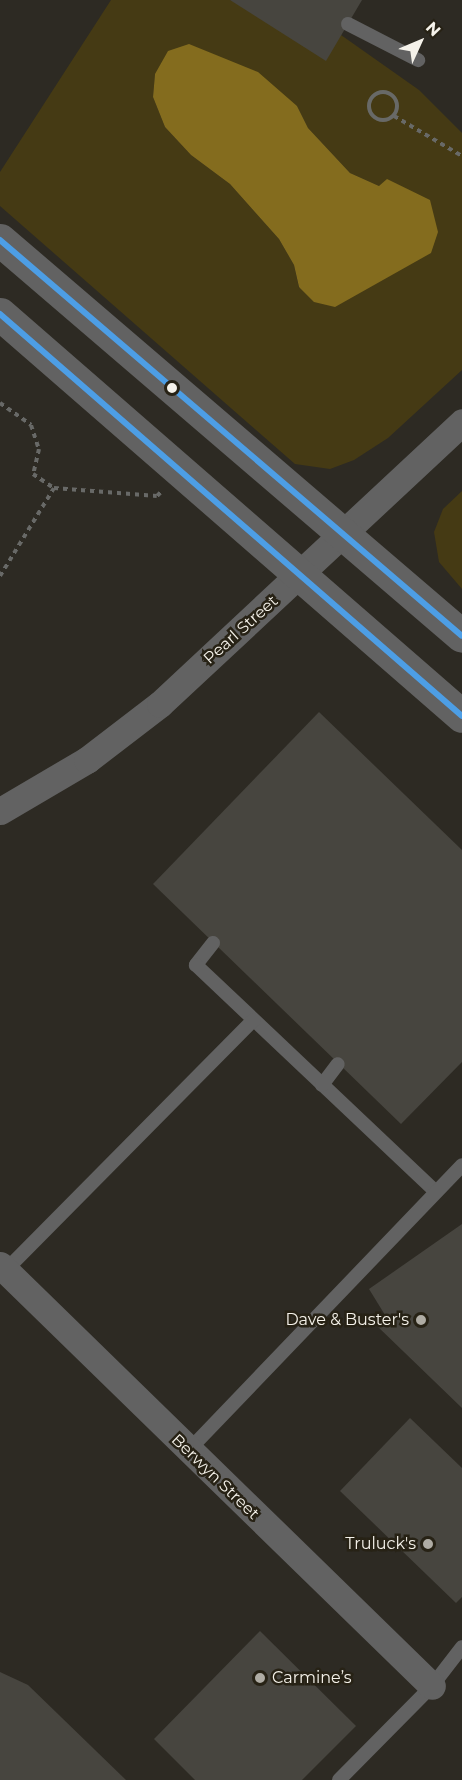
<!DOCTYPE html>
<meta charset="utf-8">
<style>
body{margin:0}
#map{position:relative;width:462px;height:1780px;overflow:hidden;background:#2d2a23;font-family:Montserrat,sans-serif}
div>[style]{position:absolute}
.green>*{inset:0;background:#453a14}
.water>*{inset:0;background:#846c1e}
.building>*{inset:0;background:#47453f}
.path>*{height:4px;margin-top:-2px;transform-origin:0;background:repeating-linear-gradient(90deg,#686967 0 4.5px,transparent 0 9px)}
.path>.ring{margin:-2px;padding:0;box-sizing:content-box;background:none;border:4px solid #686967;border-radius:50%}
.service>*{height:14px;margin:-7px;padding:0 7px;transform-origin:7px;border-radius:7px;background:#626262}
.minor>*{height:27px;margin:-13.5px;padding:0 13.5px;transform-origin:13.5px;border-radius:13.5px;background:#626262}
.tertiary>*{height:33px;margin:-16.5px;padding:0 16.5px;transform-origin:16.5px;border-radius:16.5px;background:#626262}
.bus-1>*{height:6px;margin:-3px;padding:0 3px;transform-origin:3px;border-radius:3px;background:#4d9ee5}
.dots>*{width:16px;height:16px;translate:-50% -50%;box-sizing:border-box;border:3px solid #272215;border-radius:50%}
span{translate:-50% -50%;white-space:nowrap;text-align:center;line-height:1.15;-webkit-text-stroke:5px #272215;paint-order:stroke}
.street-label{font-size:16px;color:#f5f2ea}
.poi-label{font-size:16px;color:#f5f2ea}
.right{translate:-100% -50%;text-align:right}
.left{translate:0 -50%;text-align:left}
.north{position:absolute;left:390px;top:12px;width:60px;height:60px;-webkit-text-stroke:4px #272215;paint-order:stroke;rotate:46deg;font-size:16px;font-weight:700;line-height:24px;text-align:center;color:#f5f2ea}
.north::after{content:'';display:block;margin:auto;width:21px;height:27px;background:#f5f2ea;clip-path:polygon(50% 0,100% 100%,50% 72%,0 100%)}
</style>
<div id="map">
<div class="green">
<div style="clip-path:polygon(evenodd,111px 0,230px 0,341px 35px,419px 90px,462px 133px,462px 370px,388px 438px,354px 460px,330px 469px,295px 464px,0 206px,0 172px,111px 0,155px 74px,297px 106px,308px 128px,350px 173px,379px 186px,299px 288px,294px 265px,279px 239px,230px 184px,191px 155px,165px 127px,153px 97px,155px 74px)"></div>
<div style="clip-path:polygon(462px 491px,462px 589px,439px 562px,434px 532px,443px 509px)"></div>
</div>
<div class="water">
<div style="clip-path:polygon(189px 44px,258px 72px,297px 106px,308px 128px,350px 173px,379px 186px,387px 179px,430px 200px,438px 232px,431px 253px,335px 307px,314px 302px,299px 287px,294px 265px,279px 239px,230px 184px,191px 155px,165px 127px,153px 97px,155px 74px,168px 51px)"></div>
</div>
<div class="building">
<div style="clip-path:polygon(230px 0,362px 0,326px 61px)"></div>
<div style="clip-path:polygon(319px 712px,462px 850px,462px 1062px,401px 1124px,153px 884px)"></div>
<div style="clip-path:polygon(462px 1224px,462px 1408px,376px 1325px,385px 1315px,369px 1289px)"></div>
<div style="clip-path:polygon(410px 1418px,462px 1468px,462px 1597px,456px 1603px,340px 1491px)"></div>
<div style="clip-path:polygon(260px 1631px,356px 1726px,302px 1780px,195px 1780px,154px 1739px)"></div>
<div style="clip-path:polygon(0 1672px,28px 1685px,126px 1780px,0 1780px)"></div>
</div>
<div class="path">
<div class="ring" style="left:369px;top:92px;width:24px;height:24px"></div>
<div style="left:394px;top:116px;width:79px;rotate:30.5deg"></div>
<div style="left:0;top:403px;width:38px;rotate:35deg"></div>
<div style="left:31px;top:425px;width:25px;rotate:72deg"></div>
<div style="left:39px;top:449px;width:26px;rotate:103deg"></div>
<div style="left:33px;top:474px;width:25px;rotate:34deg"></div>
<div style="left:54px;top:488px;width:103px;rotate:4.4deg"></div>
<div style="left:157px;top:496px;width:6px;rotate:-45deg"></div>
<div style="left:0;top:576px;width:103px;rotate:-58.5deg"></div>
</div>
<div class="service">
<div style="left:348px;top:24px;width:79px;rotate:27.2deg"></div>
<div style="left:213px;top:943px;width:28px;rotate:128deg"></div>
<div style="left:196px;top:965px;width:330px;rotate:43.4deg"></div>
<div style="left:322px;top:1085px;width:26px;rotate:-53deg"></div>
<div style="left:3px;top:1273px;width:356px;rotate:-45.3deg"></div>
<div style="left:188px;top:1451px;width:396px;rotate:-46.2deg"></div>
<div style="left:339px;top:1780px;width:132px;rotate:-45.3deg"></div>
<div style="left:432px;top:1686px;width:49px;rotate:-52.4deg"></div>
</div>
<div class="minor">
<div style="left:0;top:811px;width:101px;rotate:-30.4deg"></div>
<div style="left:87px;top:760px;width:92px;rotate:-37.5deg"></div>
<div style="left:160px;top:704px;width:413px;rotate:-43deg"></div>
<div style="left:0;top:1265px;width:603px;rotate:44.26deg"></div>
</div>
<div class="tertiary">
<div style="left:0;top:240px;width:608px;rotate:40.6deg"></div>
<div style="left:0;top:314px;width:612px;rotate:41.03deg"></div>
</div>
<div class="bus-1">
<div style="left:0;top:240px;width:608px;rotate:40.6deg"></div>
<div style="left:0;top:314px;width:612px;rotate:41.03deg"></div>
</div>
<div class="dots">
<div style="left:172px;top:388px;background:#f5f2ea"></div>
<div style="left:421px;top:1320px;background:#afaca4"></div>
<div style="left:428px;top:1544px;background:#afaca4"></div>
<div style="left:260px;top:1678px;background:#afaca4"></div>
</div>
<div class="street-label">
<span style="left:241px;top:630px;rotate:-42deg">Pearl Street</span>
<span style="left:215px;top:1477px;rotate:44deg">Berwyn Street</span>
</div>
<div class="poi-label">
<span class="right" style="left:409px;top:1320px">Dave &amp; Buster's</span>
<span class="right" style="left:416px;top:1544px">Truluck's</span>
<span class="left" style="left:272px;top:1678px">Carmine’s</span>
</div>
<div class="north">N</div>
</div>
